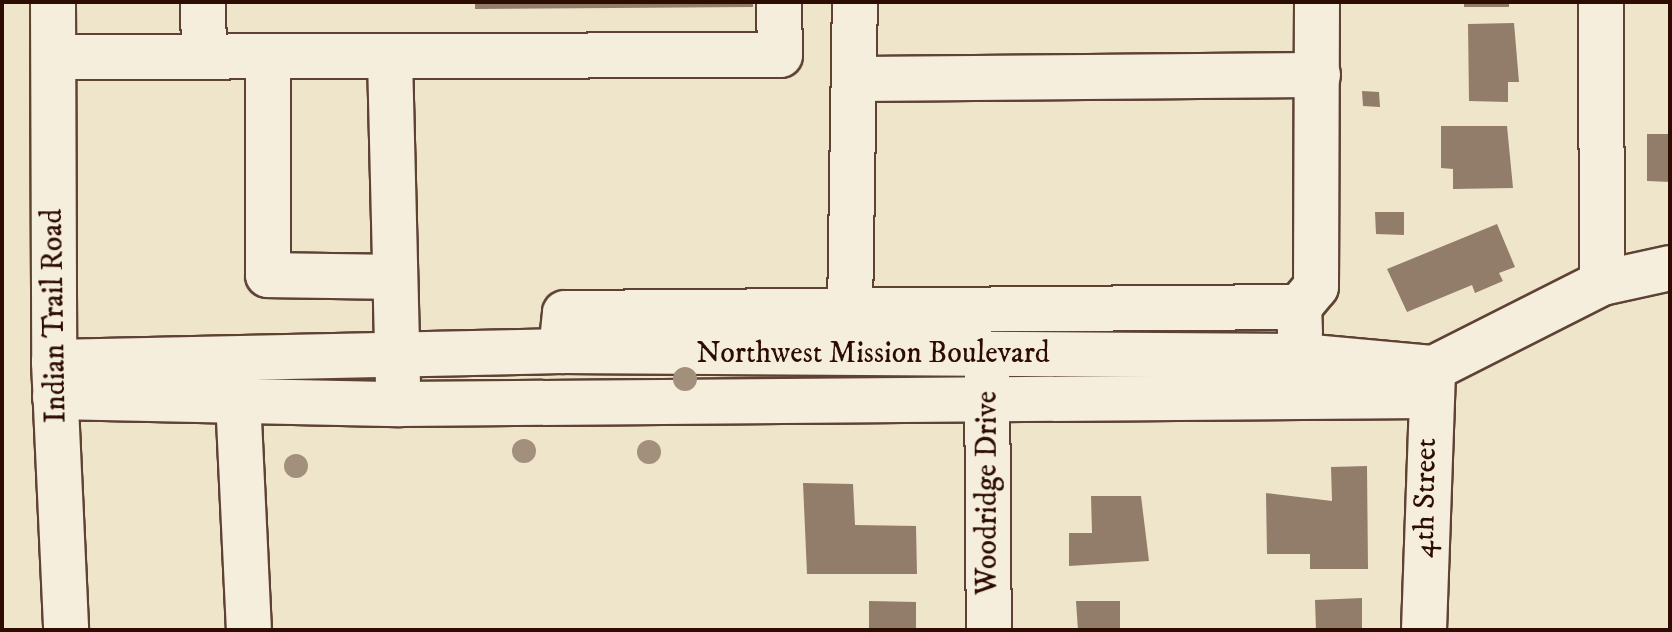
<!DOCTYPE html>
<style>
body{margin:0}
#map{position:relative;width:1672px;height:632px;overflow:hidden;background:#efe5ca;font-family:"IM FELL DW Pica",serif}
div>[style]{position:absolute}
.building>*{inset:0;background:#927d6a}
.roads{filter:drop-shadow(2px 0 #5e4234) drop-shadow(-2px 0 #5e4234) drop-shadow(0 2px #5e4234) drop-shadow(0 -2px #5e4234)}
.minor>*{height:44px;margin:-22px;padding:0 22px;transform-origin:22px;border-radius:22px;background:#f5eedd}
.trees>*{width:24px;height:24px;margin:-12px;border-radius:50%;background:#a3907c}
span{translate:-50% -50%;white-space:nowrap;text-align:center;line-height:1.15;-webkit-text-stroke:7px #f5eedd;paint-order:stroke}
.street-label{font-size:30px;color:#2d0c02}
.frame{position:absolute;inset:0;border:4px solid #2d0c02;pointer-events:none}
</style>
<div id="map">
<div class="building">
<div style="clip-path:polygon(475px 2px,753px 2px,753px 7px,475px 9px)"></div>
<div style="clip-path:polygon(1464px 2px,1509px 2px,1509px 7px,1464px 7px)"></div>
<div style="clip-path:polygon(1514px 23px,1519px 82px,1508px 82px,1508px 102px,1469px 101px,1468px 24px)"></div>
<div style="clip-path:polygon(1362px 91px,1379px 92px,1380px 107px,1363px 106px)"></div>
<div style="clip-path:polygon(1441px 126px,1507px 126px,1513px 188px,1453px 189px,1453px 169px,1441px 168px)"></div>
<div style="clip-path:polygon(1647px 134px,1670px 134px,1670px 182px,1647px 181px)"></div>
<div style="clip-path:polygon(1375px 212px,1404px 212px,1404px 235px,1376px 234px)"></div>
<div style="clip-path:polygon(1497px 224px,1515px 267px,1499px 273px,1503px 281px,1475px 293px,1472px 285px,1407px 312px,1387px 269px)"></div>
<div style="clip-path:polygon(1367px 466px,1368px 569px,1310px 569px,1310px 554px,1267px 554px,1266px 493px,1332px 501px,1331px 467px)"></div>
<div style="clip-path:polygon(803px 483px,853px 484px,855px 525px,916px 526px,917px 574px,807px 574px)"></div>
<div style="clip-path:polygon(1091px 496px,1141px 496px,1149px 561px,1069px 566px,1069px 533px,1092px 533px)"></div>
<div style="clip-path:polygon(1362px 598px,1362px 630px,1316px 630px,1315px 600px)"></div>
<div style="clip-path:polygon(869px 601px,916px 602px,916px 630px,869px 630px)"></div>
<div style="clip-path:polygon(1076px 601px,1120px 601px,1120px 630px,1078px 630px)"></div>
</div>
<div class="roads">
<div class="minor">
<div style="left:53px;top:2px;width:360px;rotate:89.8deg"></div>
<div style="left:54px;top:362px;width:268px;rotate:87.4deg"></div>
<div style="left:203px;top:2px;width:54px;rotate:88.9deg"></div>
<div style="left:1601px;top:2px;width:281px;rotate:89.8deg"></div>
<div style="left:54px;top:57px;width:726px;rotate:-0.16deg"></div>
<div style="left:780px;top:55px;width:53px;rotate:-91.1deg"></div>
<div style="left:268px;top:58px;width:217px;rotate:90deg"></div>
<div style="left:268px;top:275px;width:127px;rotate:0.9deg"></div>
<div style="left:390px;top:58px;width:324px;rotate:88.6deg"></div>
<div style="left:855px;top:79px;width:463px;rotate:-0.5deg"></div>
<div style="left:850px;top:312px;width:310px;rotate:-89.1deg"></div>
<div style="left:1300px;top:333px;width:26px;rotate:-92deg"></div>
<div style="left:1299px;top:307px;width:26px;rotate:-50deg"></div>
<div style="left:1316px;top:287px;width:285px;rotate:-89.8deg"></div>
<div style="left:561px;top:351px;width:38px;rotate:-84deg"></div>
<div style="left:565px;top:313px;width:734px;rotate:-0.47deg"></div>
<div style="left:54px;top:362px;width:507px;rotate:-1.24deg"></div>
<div style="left:561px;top:351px;width:740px;rotate:0.39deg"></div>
<div style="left:1301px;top:356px;width:134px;rotate:5.2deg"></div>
<div style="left:1434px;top:368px;width:188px;rotate:-26.8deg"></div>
<div style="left:1602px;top:283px;width:70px;rotate:-12.4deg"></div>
<div style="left:987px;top:372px;width:258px;rotate:89.6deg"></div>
<div style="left:237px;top:377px;width:253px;rotate:87.3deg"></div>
<div style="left:55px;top:397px;width:345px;rotate:1.2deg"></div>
<div style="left:400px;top:404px;width:1027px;rotate:-0.45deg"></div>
<div style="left:1424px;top:630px;width:260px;rotate:-88deg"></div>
</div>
</div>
<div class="trees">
<div style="left:685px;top:379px"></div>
<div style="left:524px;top:451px"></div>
<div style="left:649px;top:452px"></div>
<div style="left:296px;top:466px"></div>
</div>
<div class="street-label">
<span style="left:55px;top:316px;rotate:-91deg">Indian Trail Road</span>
<span style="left:873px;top:354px">Northwest Mission Boulevard</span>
<span style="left:988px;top:493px;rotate:-90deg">Woodridge Drive</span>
<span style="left:1426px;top:498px;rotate:-89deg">4th Street</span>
</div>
<div class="frame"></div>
</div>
